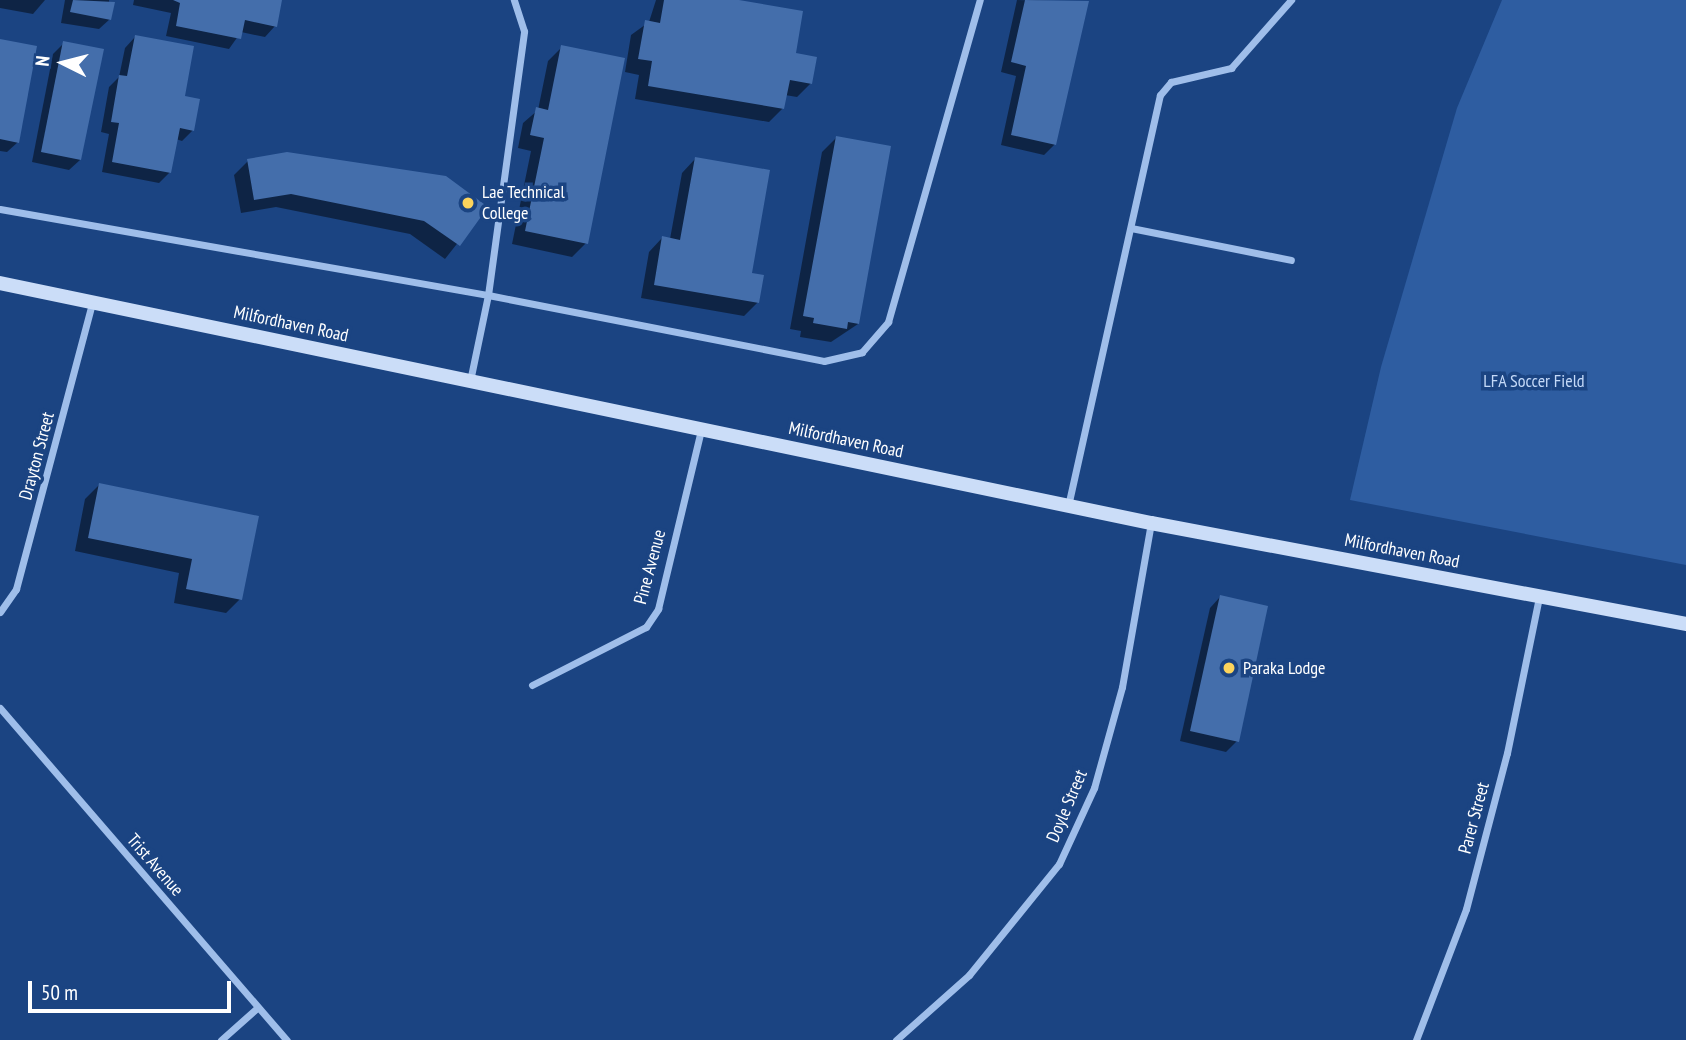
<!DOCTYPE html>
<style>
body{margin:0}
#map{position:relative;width:1686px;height:1040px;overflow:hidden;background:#1b4482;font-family:"PT Sans Narrow",sans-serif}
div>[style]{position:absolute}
.green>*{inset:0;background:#2e5da1}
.shadow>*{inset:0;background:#0007}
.building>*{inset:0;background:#446eab}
.street>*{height:7px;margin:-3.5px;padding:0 3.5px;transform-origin:3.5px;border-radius:3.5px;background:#9fbeea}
.secondary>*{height:14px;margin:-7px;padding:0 7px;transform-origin:7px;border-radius:7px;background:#cbddf8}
.dots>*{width:19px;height:19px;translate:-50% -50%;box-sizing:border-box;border:4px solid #1b4482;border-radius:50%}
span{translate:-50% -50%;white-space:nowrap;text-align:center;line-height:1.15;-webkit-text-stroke:7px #1b4482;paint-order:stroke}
.poi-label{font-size:18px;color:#fff}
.left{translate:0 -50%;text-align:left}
.street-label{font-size:18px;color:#fff}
.park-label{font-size:18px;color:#c4d9f8}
.north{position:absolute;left:28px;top:28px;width:70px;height:70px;-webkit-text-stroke:5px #1b4482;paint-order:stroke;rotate:276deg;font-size:19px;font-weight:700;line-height:28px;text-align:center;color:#fff}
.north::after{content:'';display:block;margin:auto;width:24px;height:32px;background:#fff;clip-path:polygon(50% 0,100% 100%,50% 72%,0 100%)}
.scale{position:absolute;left:28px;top:981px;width:203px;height:32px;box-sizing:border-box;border:4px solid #fff;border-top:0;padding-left:9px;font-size:21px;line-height:24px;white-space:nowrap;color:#fff;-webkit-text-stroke:5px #1b4482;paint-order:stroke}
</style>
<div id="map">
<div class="green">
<div style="clip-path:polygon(1502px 0,1686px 0,1686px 565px,1350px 500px,1381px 367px,1457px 108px)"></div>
</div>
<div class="shadow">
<div style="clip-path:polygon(0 0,45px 0,33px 14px,0 8px)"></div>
<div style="clip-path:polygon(65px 0,109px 0,110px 19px,99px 29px,61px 23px)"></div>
<div style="clip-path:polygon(134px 0,280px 0,275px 26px,265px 37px,241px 32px,229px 49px,166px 36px,171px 13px,133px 5px)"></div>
<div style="clip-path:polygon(656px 0,729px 0,794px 54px,811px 83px,797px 97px,785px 95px,783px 108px,769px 122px,635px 99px,639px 75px,625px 72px,631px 35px,649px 22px)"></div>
<div style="clip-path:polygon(1017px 0,1086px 2px,1055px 144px,1044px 155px,1001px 145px,1016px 76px,1001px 72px)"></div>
<div style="clip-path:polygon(135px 37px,183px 98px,193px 130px,182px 141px,176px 139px,170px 172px,159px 183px,102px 172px,109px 134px,101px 132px,109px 87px,119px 77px,125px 48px)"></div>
<div style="clip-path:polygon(0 41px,18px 142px,7px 152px,0 151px)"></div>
<div style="clip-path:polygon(64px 43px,80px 160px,69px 170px,32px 162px,53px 54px)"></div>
<div style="clip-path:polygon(562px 47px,586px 243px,572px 257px,512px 244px,531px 151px,518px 148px,523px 123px,538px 110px,548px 61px)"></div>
<div style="clip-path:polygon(836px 138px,858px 324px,831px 342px,800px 337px,801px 331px,790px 329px,822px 152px)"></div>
<div style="clip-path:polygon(695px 159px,758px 302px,744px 316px,641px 298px,649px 252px,662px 238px,670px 239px,682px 173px)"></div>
<div style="clip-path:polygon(248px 161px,486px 207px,445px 259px,410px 234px,276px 207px,241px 213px,234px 175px)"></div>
<div style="clip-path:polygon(99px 485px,257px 517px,240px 599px,226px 613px,174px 603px,179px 573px,75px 551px,85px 499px)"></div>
<div style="clip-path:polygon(1220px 597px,1237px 741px,1226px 752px,1180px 741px,1210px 608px)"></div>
</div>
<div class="building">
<div style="clip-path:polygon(73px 0,115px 2px,111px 20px,70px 12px)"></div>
<div style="clip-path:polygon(173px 0,282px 0,277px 27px,245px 20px,241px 39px,176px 26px,180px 3px)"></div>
<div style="clip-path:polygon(664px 0,739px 0,803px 11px,796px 53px,817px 57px,812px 84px,790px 80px,784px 109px,648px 86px,652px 61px,638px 59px,645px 20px,660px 23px)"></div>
<div style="clip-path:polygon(1025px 0,1089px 1px,1056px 145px,1011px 135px,1026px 66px,1011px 62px)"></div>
<div style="clip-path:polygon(135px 35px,194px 46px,185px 96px,200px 99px,194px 131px,180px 128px,171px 173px,112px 162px,119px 123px,111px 122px,119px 75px,127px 76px)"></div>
<div style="clip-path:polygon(0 39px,37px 46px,19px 143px,0 139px)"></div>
<div style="clip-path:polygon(63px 41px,104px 49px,81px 160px,41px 152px)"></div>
<div style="clip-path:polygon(561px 45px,625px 58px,588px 244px,525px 231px,544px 138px,530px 135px,536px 107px,548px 110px)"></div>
<div style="clip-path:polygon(836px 136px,891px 146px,859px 324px,848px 322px,847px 329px,813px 323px,814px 318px,803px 316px)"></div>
<div style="clip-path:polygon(287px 152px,446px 176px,488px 207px,460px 246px,424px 221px,291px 194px,254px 200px,247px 159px)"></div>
<div style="clip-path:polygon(695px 157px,770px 170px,752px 273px,764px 275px,759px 303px,654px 285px,662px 236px,680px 240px)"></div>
<div style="clip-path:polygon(99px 483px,259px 516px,242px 600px,186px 589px,192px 559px,88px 538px)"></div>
<div style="clip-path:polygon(1220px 595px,1268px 606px,1239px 742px,1190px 731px)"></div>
</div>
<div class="street">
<div style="left:0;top:209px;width:496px;rotate:10deg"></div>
<div style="left:488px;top:295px;width:342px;rotate:11.1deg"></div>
<div style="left:824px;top:361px;width:39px;rotate:-13deg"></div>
<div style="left:862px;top:352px;width:40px;rotate:-49deg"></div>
<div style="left:888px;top:322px;width:335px;rotate:-74.1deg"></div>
<div style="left:1131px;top:228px;width:163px;rotate:11.3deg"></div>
<div style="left:470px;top:381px;width:88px;rotate:-78.2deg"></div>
<div style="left:488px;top:295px;width:266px;rotate:-82.2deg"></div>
<div style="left:524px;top:31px;width:33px;rotate:-108deg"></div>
<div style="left:1068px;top:506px;width:421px;rotate:-77.4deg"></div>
<div style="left:1160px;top:95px;width:17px;rotate:-50deg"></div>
<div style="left:1171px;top:82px;width:62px;rotate:-13.1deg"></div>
<div style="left:1231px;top:68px;width:91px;rotate:-48.6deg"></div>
<div style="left:0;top:612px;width:28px;rotate:-55deg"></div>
<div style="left:16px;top:589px;width:296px;rotate:-75.1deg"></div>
<div style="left:532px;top:685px;width:128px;rotate:-27deg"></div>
<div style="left:646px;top:627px;width:22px;rotate:-56deg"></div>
<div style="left:658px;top:609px;width:184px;rotate:-76.5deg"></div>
<div style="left:0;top:708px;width:439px;rotate:49.2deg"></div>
<div style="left:221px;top:1040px;width:48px;rotate:-41.6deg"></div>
<div style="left:896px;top:1040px;width:98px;rotate:-41.7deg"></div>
<div style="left:969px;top:975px;width:143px;rotate:-51deg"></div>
<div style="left:1059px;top:864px;width:84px;rotate:-65.3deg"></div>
<div style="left:1094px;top:788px;width:105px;rotate:-74.5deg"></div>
<div style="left:1122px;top:687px;width:167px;rotate:-80deg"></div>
<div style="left:1416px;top:1040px;width:140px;rotate:-69.1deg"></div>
<div style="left:1466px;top:909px;width:161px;rotate:-75.3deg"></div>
<div style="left:1507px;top:753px;width:159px;rotate:-78.4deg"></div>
</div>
<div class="secondary">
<div style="left:0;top:283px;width:1176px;rotate:11.78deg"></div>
<div style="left:1151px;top:523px;width:544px;rotate:10.69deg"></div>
</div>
<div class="dots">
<div style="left:468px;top:203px;background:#fcd45c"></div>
<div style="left:1229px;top:668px;background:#fcd45c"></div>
</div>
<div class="poi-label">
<span class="left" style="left:482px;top:203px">Lae Technical<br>College</span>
<span class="left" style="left:1243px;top:668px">Paraka Lodge</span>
</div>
<div class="street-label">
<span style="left:291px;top:324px;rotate:12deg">Milfordhaven Road</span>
<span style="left:846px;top:440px;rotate:12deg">Milfordhaven Road</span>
<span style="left:37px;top:456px;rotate:-75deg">Drayton Street</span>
<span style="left:1402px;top:551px;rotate:11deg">Milfordhaven Road</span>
<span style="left:650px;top:567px;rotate:-75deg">Pine Avenue</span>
<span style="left:1067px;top:806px;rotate:-67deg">Doyle Street</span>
<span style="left:1474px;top:818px;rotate:-75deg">Parer Street</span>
<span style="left:155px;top:865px;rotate:49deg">Trist Avenue</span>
</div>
<div class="park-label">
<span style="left:1534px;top:381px">LFA Soccer Field</span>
</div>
<div class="north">N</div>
<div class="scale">50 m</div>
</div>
